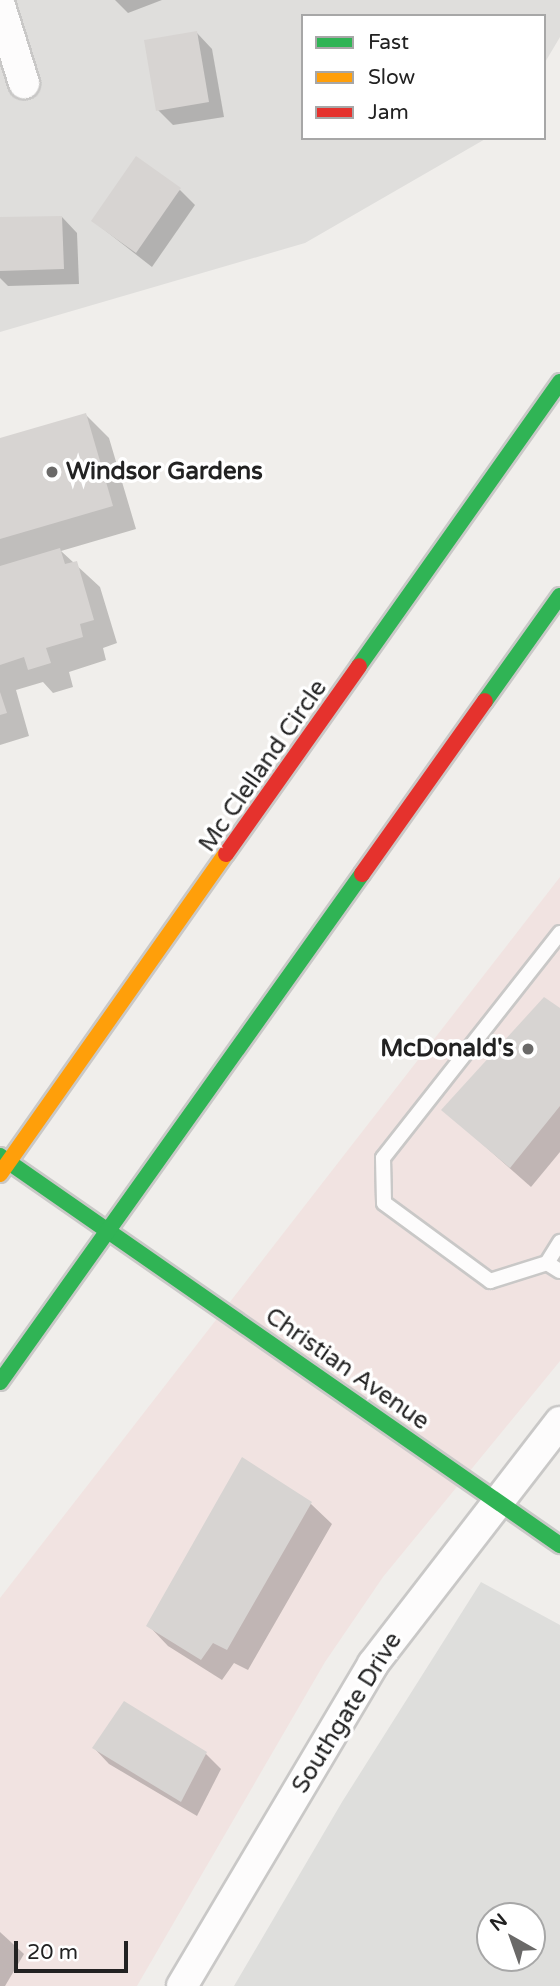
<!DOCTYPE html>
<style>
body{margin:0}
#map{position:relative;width:560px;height:1986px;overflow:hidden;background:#f0eeeb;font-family:"Varela Round",sans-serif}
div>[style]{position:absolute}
.residential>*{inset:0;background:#dfdedc}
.commercial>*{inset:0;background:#f1e3e1}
.religious>*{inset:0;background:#dededc}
.shadow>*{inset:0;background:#0003}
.building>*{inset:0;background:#d7d4d2}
.roads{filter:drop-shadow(2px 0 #c9c8c7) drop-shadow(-2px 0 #c9c8c7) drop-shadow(0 2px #c9c8c7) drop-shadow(0 -2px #c9c8c7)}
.lane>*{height:14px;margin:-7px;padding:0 7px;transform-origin:7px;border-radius:7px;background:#fdfcfc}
.street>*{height:30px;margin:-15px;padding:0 15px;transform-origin:15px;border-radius:15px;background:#fdfcfc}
.fast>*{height:16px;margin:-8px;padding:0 8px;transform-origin:8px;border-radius:8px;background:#30b455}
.slow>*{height:16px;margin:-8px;padding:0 8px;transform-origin:8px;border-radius:8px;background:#ff9f0a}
.jam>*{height:16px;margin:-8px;padding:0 8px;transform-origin:8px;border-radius:8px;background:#e5322d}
.dots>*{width:19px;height:19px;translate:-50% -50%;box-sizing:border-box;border:4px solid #fff;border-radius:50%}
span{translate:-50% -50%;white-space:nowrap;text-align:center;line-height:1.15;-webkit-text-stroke:7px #fff;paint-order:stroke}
.poi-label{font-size:24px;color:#222;font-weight:700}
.left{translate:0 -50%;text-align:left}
.right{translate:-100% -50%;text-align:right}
.street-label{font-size:24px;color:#222}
.legend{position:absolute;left:301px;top:14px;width:245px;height:126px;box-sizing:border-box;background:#fff;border:2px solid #a7a7a7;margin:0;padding:9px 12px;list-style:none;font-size:21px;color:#222}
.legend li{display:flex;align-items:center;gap:14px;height:35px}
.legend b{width:35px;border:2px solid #a7a7a7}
.north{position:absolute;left:476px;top:1902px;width:70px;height:70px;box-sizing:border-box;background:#fff;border:2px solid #a7a7a7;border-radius:50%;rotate:320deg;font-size:19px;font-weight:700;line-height:28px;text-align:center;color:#222}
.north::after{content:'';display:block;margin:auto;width:24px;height:32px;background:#6a6968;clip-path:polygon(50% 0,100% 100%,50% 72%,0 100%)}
.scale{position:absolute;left:14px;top:1941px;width:114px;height:32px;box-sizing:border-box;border:4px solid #222;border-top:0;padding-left:9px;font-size:21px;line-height:24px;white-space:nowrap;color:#222;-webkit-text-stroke:5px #fff;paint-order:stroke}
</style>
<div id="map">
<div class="residential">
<div style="clip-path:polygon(0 0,560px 0,560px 37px,544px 64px,544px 16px,303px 16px,303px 138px,487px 138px,305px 243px,0 332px)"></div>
</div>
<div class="commercial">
<div style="clip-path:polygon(560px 877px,560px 1361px,383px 1577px,325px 1662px,137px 1986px,0 1986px,0 1598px)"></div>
</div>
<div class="religious">
<div style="clip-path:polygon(evenodd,481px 1582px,560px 1625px,560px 1986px,234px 1986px,342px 1802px,481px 1582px,490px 1916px,532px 1916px,532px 1958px,490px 1958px,490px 1916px)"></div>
</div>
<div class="shadow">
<div style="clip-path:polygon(115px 0,162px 0,128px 13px)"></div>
<div style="clip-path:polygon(197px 33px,212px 49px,224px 117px,173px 125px,158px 110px)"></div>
<div style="clip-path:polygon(180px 190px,195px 205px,152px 267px,93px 221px)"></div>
<div style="clip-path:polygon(62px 217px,77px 233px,79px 284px,8px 286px,0 278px,0 219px)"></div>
<div style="clip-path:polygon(86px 415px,109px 438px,136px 529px,61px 551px,100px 587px,117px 643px,103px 648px,106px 660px,69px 672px,73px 687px,53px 693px,43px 682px,16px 690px,29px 736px,0 745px,0 440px)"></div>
<div style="clip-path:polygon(560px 1010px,560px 1152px,531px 1187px,444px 1110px)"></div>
<div style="clip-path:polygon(242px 1460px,311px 1504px,332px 1524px,248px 1670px,234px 1663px,222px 1680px,168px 1646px,148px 1625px)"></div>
<div style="clip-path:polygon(94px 1748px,206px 1754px,221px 1769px,197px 1816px,109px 1764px)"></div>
<div style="clip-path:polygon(0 1932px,24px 1954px,5px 1986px,0 1986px)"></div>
</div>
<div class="building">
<div style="clip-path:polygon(197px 31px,209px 102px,156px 111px,144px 40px)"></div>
<div style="clip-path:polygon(136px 156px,181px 188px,136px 253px,91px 221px)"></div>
<div style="clip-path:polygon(62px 216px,64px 269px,0 271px,0 217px)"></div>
<div style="clip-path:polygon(86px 413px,113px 506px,0 539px,0 438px)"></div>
<div style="clip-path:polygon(60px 548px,65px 564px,77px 561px,94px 620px,80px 624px,83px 637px,46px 648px,51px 663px,28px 670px,24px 657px,0 665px,0 566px)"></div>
<div style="clip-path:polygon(0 692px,7px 713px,0 715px)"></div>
<div style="clip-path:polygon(544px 997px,560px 1008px,560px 1106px,510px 1168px,441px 1110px)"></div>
<div style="clip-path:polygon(242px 1457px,312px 1502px,227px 1650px,213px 1643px,201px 1660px,146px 1626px)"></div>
<div style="clip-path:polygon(124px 1701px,207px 1752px,181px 1802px,92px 1748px)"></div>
</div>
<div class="roads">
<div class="lane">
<div style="left:560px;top:933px;width:286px;rotate:128.2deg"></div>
<div style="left:383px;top:1158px;width:45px;rotate:88.7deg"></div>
<div style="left:384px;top:1203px;width:132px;rotate:36.3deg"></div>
<div style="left:490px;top:1281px;width:60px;rotate:-17.5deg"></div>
<div style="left:547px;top:1263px;width:15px;rotate:32deg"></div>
<div style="left:547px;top:1263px;width:25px;rotate:-58deg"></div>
</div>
<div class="street">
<div style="left:0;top:6px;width:81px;rotate:72.7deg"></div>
<div style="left:182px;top:1986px;width:374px;rotate:-59.3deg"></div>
<div style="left:373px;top:1664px;width:306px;rotate:-52.3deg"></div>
</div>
<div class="fast">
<div style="left:359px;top:666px;width:348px;rotate:-54.7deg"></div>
<div style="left:485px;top:701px;width:129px;rotate:-54.5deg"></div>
<div style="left:0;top:1156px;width:682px;rotate:34.79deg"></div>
<div style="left:0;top:1382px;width:624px;rotate:-54.53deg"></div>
</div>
<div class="slow">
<div style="left:0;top:1174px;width:392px;rotate:-54.8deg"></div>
</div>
<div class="jam">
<div style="left:226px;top:854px;width:230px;rotate:-54.7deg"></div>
<div style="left:362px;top:874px;width:212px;rotate:-54.6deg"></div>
</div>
</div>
<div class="dots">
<div style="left:52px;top:472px;background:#6a6968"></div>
<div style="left:528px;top:1049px;background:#6a6968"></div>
</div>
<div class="poi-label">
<span class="left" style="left:66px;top:472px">Windsor Gardens</span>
<span class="right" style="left:514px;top:1049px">McDonald's</span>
</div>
<div class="street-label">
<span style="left:263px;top:766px;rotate:-55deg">Mc Clelland Circle</span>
<span style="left:347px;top:1369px;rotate:35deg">Christian Avenue</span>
<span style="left:347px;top:1713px;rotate:-58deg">Southgate Drive</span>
</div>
<ul class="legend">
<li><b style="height:9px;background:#30b455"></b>Fast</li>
<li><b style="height:9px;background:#ff9f0a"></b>Slow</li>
<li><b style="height:9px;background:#e5322d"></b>Jam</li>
</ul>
<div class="north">N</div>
<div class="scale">20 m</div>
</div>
